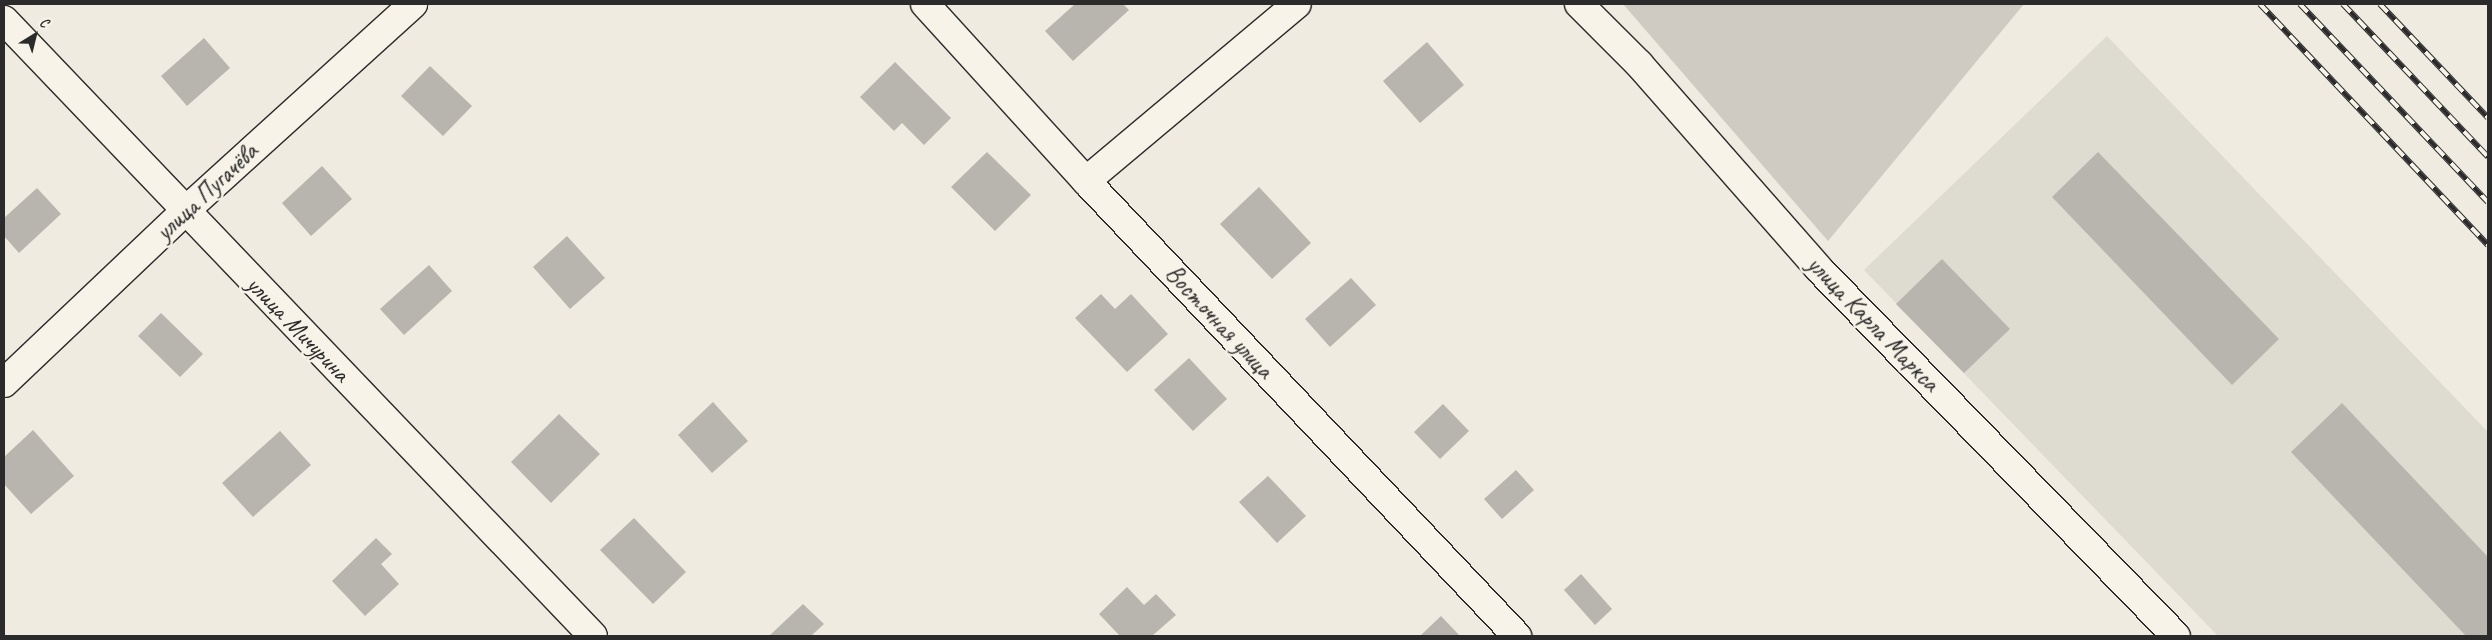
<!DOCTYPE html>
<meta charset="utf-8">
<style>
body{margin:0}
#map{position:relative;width:2492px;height:640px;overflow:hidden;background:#efebe0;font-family:Caveat,sans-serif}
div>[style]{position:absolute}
.built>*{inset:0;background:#dedbd1}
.green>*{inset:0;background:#cfcbc2}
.building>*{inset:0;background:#b8b5ae}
.roads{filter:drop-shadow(1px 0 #2b2b2b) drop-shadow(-1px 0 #2b2b2b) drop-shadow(0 1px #2b2b2b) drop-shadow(0 -1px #2b2b2b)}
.street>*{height:28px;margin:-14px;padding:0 14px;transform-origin:14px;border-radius:14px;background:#f7f3e8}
.rail>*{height:5.5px;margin-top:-2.75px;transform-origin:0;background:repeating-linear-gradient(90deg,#f7f3e8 0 11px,#2b2b2b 0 22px);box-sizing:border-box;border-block:1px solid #2b2b2b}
span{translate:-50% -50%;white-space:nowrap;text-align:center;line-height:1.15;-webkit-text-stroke:5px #f7f3e8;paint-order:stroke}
.street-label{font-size:25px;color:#2b2b2b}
.frame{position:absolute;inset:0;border:5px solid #2b2b2b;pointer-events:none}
.north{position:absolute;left:10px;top:10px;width:50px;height:50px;-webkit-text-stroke:4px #f7f3e8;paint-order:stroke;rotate:36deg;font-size:14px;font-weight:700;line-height:20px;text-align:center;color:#2b2b2b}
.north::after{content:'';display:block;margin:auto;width:18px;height:22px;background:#2b2b2b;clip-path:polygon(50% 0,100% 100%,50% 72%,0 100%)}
</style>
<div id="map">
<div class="built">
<div style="clip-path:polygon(2107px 36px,2488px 432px,2488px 636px,2218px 636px,1864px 270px)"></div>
</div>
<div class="green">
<div style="clip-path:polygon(1623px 4px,2024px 4px,1828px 241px)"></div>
</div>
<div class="building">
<div style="clip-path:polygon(1075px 4px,1123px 4px,1129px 10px,1073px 61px,1045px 31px)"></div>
<div style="clip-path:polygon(204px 38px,230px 68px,187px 106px,161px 76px)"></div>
<div style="clip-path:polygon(1427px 42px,1464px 85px,1420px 123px,1383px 81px)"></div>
<div style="clip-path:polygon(895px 62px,951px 118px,924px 145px,902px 123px,894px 131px,860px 97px)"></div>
<div style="clip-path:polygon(430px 66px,472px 106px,443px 136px,401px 96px)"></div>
<div style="clip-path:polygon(987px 152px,1031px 195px,995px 231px,951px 187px)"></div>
<div style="clip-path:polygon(2098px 152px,2279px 339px,2232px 385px,2052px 197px)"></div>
<div style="clip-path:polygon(322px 166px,352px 199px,311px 236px,282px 203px)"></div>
<div style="clip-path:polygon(1259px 187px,1311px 243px,1272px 279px,1220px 224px)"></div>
<div style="clip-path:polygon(37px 188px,61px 214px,19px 253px,4px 236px,4px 218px)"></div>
<div style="clip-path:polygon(567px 236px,605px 278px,570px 309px,533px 267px)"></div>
<div style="clip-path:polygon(1942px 259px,2010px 329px,1964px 373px,1896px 304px)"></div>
<div style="clip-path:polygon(429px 265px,452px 291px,404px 335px,380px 309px)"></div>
<div style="clip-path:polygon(1351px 278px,1376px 305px,1330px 347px,1305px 319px)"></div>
<div style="clip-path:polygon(1101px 294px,1115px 309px,1131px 294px,1168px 334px,1127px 372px,1075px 318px)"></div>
<div style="clip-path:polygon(161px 313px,203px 354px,180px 377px,138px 336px)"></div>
<div style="clip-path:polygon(1189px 358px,1227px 399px,1193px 431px,1154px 390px)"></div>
<div style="clip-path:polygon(713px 402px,748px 441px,712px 473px,678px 435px)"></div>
<div style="clip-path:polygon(2342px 403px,2488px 557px,2488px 636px,2466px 636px,2291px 452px)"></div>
<div style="clip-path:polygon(1443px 404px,1469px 431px,1440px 459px,1414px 432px)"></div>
<div style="clip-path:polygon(559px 414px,600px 454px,551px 503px,511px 462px)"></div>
<div style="clip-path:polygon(33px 430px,74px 476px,31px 514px,4px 484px,4px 457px)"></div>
<div style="clip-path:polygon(280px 431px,311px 465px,253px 517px,222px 483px)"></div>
<div style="clip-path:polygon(1516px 470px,1534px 490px,1502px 519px,1484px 499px)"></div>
<div style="clip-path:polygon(1268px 476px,1306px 516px,1277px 543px,1239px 502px)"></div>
<div style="clip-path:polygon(634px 518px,686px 572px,653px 604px,600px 550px)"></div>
<div style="clip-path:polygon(376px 538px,392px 554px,381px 564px,399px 584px,365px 616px,332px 581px)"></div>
<div style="clip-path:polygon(1581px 574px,1612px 609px,1595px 625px,1564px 590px)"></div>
<div style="clip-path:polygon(1127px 587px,1144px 605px,1156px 594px,1176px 615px,1152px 636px,1120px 636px,1099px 614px)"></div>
<div style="clip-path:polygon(803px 604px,824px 624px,811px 636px,769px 636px)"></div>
<div style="clip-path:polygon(1441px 616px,1460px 636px,1420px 636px)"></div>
</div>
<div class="roads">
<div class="street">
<div style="left:925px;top:4px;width:239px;rotate:47.7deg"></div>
<div style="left:1086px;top:181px;width:627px;rotate:46.55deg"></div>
<div style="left:1579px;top:4px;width:85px;rotate:45deg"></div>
<div style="left:1639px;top:64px;width:271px;rotate:48.7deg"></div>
<div style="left:1818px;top:268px;width:513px;rotate:45.79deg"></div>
<div style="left:4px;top:20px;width:852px;rotate:46.28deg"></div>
<div style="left:1086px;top:181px;width:275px;rotate:-40deg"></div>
<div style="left:4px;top:383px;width:250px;rotate:-43.5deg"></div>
<div style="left:185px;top:211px;width:308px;rotate:-42.2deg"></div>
</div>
</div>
<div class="rail">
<div style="left:2260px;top:4px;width:332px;rotate:46.6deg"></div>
<div style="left:2300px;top:4px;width:273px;rotate:46.5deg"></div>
<div style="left:2343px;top:4px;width:211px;rotate:46.5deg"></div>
<div style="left:2380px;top:4px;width:157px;rotate:46.5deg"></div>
</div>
<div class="street-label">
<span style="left:207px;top:192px;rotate:-43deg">улица Пугачёва</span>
<span style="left:1219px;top:322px;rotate:47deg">Восточная улица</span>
<span style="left:1873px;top:324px;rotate:46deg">улица Карла Маркса</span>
<span style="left:298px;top:329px;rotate:46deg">улица Мичурина</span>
</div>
<div class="frame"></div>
<div class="north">С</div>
</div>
